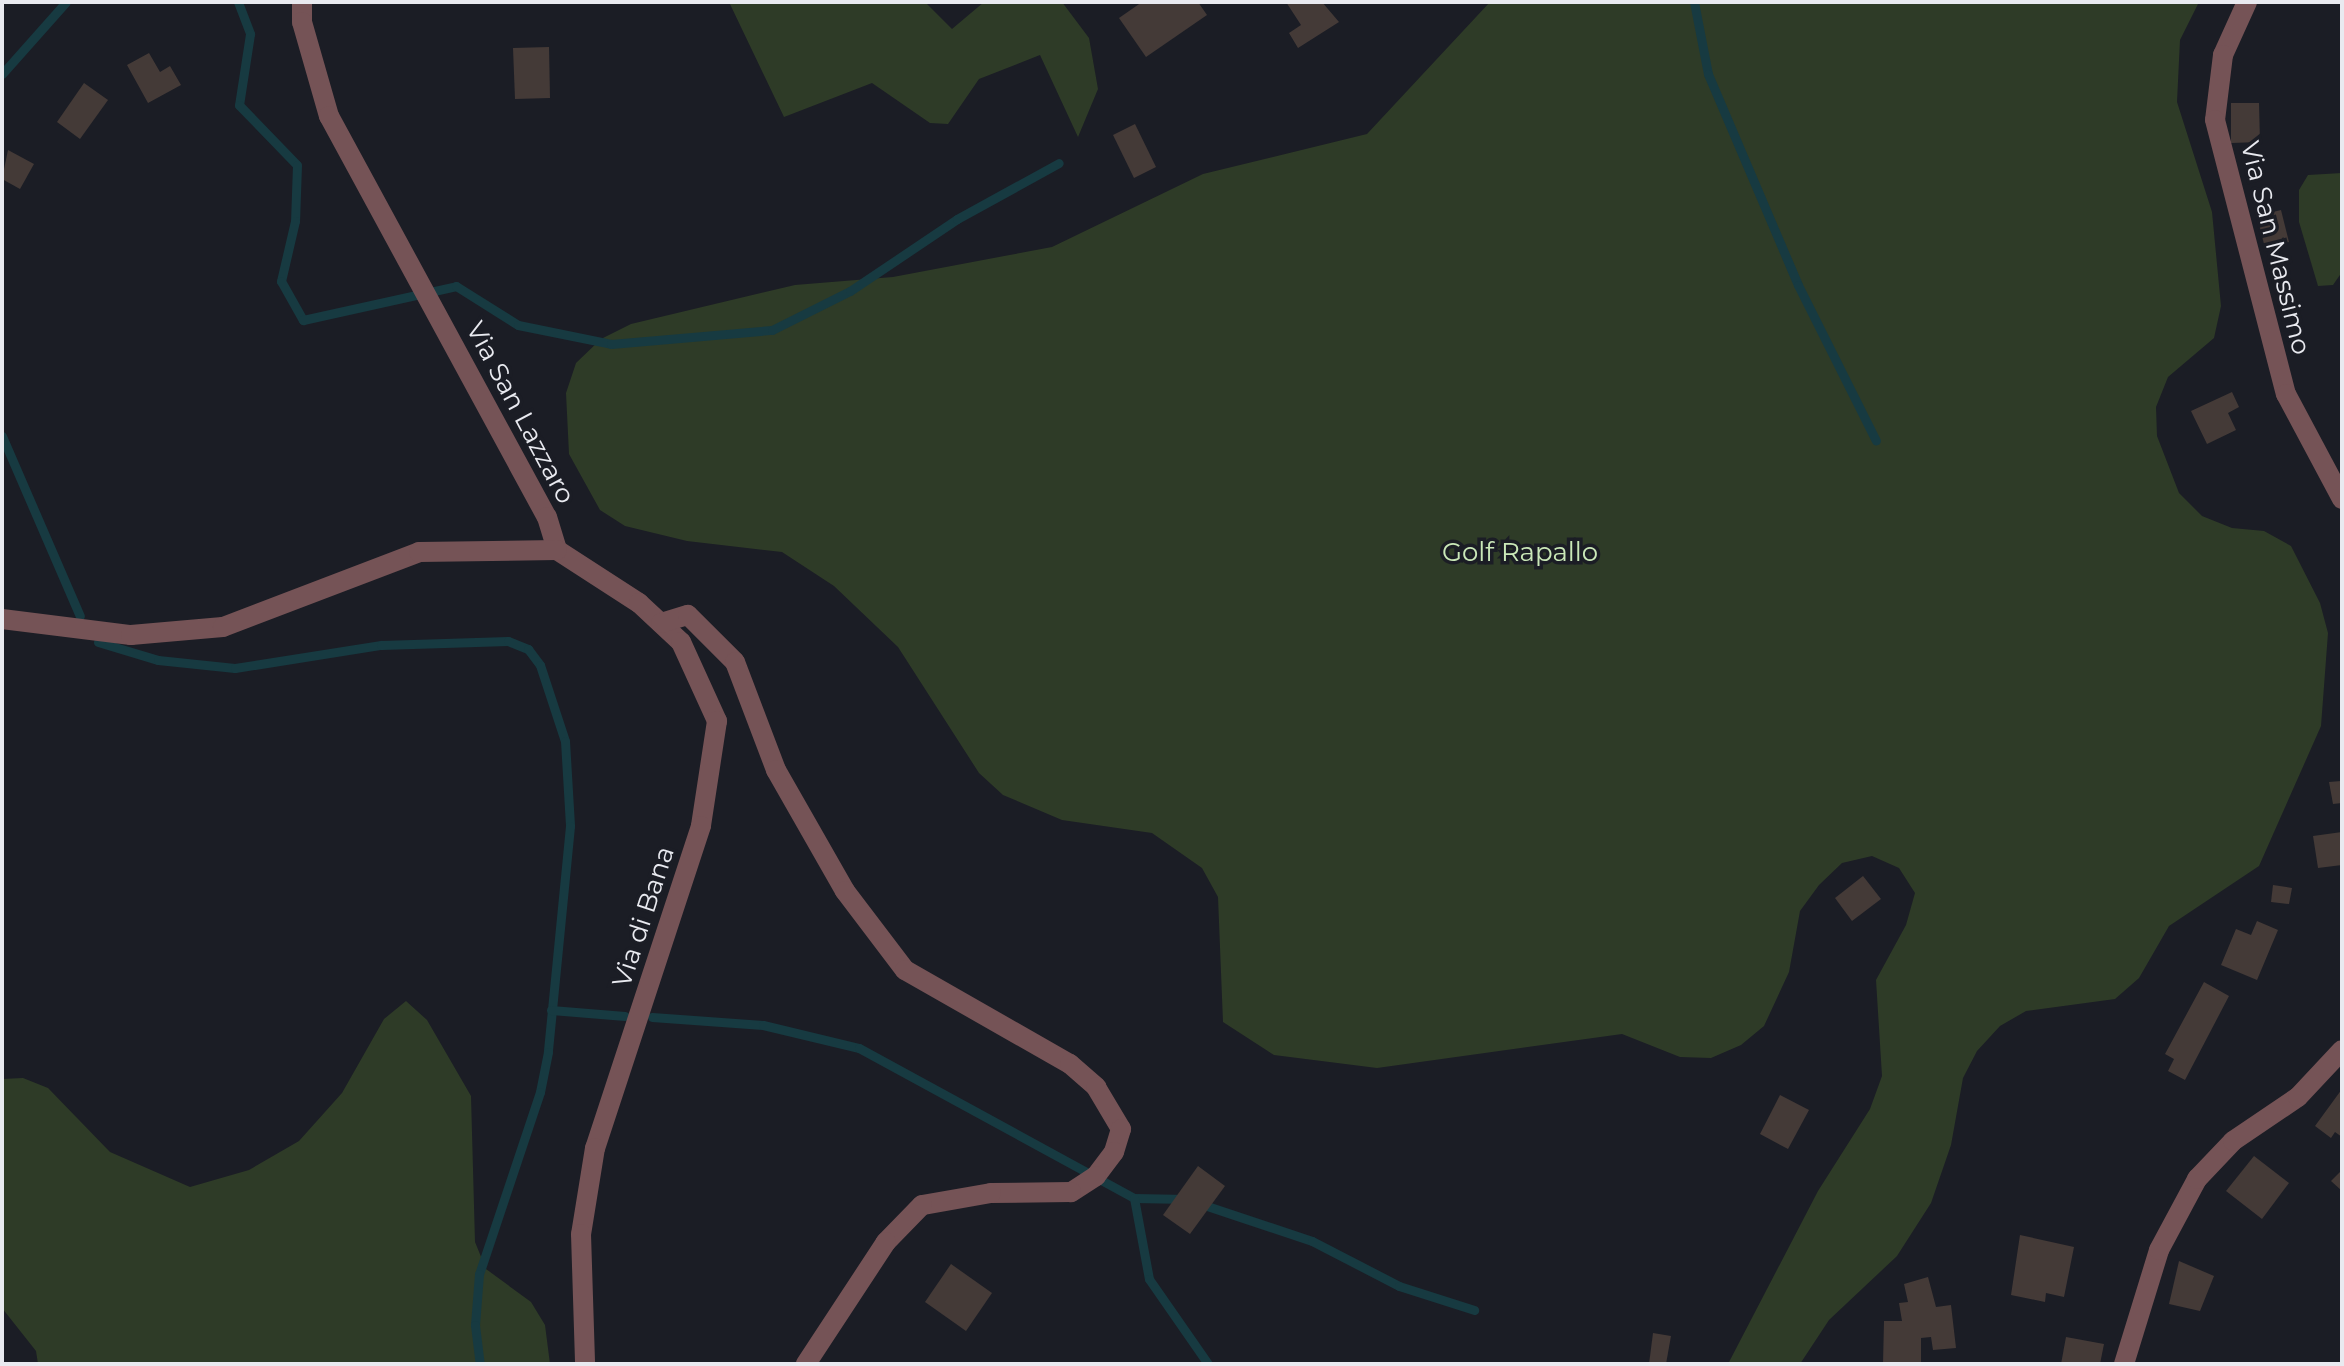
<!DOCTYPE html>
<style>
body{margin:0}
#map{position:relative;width:2344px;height:1366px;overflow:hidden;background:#1b1d25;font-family:Montserrat,sans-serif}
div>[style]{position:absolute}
.green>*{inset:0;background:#2e3b27}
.stream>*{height:9px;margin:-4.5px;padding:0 4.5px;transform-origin:4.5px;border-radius:4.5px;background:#173a41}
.building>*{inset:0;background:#443a37}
.street>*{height:20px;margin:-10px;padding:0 10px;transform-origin:10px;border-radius:10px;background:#755356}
span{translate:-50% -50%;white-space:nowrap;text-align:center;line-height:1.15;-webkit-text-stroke:7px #1b1d25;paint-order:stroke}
.street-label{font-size:26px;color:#e9eaf0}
.park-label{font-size:26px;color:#cae8b8}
.frame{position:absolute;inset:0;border:4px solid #e9eaf0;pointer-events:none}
</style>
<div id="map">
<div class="green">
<div style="clip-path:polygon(729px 2px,925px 2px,952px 29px,984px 2px,1062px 2px,1089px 38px,1098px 89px,1078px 137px,1040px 55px,979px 79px,948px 124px,930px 123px,872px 83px,784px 117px)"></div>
<div style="clip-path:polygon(1490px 2px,2199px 2px,2180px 40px,2177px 102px,2212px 212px,2221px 306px,2214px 338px,2168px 377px,2156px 407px,2157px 436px,2179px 493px,2202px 516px,2232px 528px,2264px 531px,2291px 546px,2320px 603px,2328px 633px,2321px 726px,2259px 866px,2169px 926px,2139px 978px,2115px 999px,2026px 1011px,2000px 1026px,1977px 1051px,1963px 1078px,1951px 1145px,1931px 1203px,1897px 1256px,1829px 1320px,1800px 1364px,1728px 1364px,1818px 1191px,1870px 1109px,1882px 1076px,1876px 980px,1906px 925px,1915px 893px,1899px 868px,1872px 856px,1842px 863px,1819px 885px,1800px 911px,1789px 972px,1764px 1026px,1741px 1045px,1711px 1058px,1680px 1057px,1622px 1034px,1377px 1068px,1274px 1055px,1223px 1022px,1218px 897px,1202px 868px,1152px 833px,1062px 820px,1003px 795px,979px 773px,898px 647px,834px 586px,782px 552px,687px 541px,625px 526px,600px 510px,569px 454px,566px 393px,576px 363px,601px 339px,631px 324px,795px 285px,893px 277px,1052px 247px,1203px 174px,1367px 134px)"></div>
<div style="clip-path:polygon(2342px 173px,2342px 272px,2333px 285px,2318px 286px,2299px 222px,2299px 190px,2308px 175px)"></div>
<div style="clip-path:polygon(406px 1001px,427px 1020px,471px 1096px,475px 1242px,486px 1269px,531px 1302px,545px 1325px,550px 1364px,38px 1364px,36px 1351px,2px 1308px,2px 1079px,23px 1078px,48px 1088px,110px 1152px,190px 1187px,249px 1170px,299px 1141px,342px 1093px,384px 1019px)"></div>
</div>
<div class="stream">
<div style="left:238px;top:2px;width:34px;rotate:69deg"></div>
<div style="left:250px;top:34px;width:72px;rotate:98.8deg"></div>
<div style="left:239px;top:105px;width:83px;rotate:46deg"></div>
<div style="left:297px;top:165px;width:56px;rotate:92deg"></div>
<div style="left:295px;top:221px;width:62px;rotate:103.1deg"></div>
<div style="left:281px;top:281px;width:45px;rotate:60.6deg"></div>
<div style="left:303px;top:320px;width:157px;rotate:-12.5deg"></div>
<div style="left:456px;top:286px;width:73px;rotate:32.2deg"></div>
<div style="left:518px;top:325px;width:95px;rotate:11.5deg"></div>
<div style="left:611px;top:344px;width:162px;rotate:-5deg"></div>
<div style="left:772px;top:330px;width:87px;rotate:-26.6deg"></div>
<div style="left:850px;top:291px;width:129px;rotate:-33.9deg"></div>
<div style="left:957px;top:219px;width:116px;rotate:-28.8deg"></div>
<div style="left:1694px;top:2px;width:73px;rotate:79deg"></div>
<div style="left:1708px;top:74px;width:229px;rotate:66.9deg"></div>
<div style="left:1798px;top:285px;width:174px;rotate:63.4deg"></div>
<div style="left:2px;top:74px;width:96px;rotate:-48.4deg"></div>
<div style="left:2px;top:436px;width:196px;rotate:66.6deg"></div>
<div style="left:98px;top:642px;width:63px;rotate:16.7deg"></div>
<div style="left:158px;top:660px;width:77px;rotate:5.9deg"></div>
<div style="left:235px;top:668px;width:148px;rotate:-9deg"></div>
<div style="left:381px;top:645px;width:127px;rotate:-1.8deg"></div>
<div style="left:508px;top:641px;width:22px;rotate:22deg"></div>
<div style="left:528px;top:649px;width:20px;rotate:53deg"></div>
<div style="left:540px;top:665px;width:80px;rotate:71.8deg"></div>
<div style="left:565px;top:741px;width:85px;rotate:86.6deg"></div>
<div style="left:570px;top:826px;width:227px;rotate:95.6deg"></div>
<div style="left:548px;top:1052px;width:41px;rotate:101.3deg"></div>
<div style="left:540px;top:1092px;width:192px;rotate:108.5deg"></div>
<div style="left:479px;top:1274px;width:51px;rotate:94.5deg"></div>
<div style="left:475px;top:1325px;width:39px;rotate:83deg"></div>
<div style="left:551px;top:1010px;width:74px;rotate:4.6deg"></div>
<div style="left:652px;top:1017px;width:111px;rotate:4.1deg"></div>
<div style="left:763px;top:1025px;width:99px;rotate:13.5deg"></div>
<div style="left:859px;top:1048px;width:313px;rotate:28.6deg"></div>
<div style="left:1134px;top:1198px;width:53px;rotate:1.1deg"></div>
<div style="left:1134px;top:1198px;width:82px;rotate:79.5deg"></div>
<div style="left:1149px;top:1279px;width:103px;rotate:55.2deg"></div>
<div style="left:1201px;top:1204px;width:117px;rotate:18.4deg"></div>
<div style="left:1312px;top:1241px;width:98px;rotate:27.3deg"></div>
<div style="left:1399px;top:1286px;width:79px;rotate:17.7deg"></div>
</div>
<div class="building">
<div style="clip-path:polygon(1142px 2px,1198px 2px,1207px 15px,1146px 57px,1119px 18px)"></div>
<div style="clip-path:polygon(1286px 2px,1322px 2px,1339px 22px,1298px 48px,1289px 33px,1301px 25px)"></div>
<div style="clip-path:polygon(549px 47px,550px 98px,515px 99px,513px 48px)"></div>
<div style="clip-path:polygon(149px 53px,160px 72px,170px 66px,181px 85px,148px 103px,127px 65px)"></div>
<div style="clip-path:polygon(84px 83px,108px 100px,80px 139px,57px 122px)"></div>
<div style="clip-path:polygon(2231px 103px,2259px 103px,2260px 142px,2231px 143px)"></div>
<div style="clip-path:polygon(1135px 124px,1156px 167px,1134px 178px,1113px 135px)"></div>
<div style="clip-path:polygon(8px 150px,34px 164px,20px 189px,2px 179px)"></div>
<div style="clip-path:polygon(2281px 210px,2289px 242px,2265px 248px,2257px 216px)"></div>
<div style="clip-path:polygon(2232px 392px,2239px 407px,2228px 413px,2236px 430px,2207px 444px,2191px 411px)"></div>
<div style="clip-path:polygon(2341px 781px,2342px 803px,2333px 804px,2329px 782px)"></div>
<div style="clip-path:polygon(2342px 832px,2342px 865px,2318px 868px,2313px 836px)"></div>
<div style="clip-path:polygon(1863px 876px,1881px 899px,1852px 921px,1835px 898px)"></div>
<div style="clip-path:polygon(2273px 885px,2292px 888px,2289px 904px,2271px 902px)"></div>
<div style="clip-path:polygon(2257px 921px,2278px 930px,2257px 980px,2221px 965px,2236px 929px,2251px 935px)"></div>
<div style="clip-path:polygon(2204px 982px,2229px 996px,2185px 1080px,2168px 1071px,2174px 1059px,2165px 1054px)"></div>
<div style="clip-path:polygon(2342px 1089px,2342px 1137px,2335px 1132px,2331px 1138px,2315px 1126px)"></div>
<div style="clip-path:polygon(1780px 1095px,1809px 1110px,1788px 1149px,1760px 1134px)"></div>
<div style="clip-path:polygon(2254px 1156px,2289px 1183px,2262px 1219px,2226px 1191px)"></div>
<div style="clip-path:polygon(1198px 1166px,1225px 1186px,1190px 1234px,1163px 1215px)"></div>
<div style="clip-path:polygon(2342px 1170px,2342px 1191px,2331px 1181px)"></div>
<div style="clip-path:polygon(2020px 1235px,2074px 1247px,2064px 1297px,2046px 1293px,2045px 1302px,2011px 1295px)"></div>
<div style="clip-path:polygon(2179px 1261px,2214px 1276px,2200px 1311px,2169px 1304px)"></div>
<div style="clip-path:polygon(951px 1264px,992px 1293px,966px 1331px,925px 1302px)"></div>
<div style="clip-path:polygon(1928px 1277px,1936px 1307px,1951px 1305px,1956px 1348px,1933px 1350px,1931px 1337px,1921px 1338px,1921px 1364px,1883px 1364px,1884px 1321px,1902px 1321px,1899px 1303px,1908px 1302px,1904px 1284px)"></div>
<div style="clip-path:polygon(1653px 1333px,1671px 1336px,1666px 1364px,1649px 1364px)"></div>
<div style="clip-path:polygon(2066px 1337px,2104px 1344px,2100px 1364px,2061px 1364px)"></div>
</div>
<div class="street">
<div style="left:302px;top:2px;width:20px;rotate:90deg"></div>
<div style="left:302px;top:22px;width:98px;rotate:74deg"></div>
<div style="left:329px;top:116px;width:456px;rotate:61.5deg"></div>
<div style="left:547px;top:517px;width:34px;rotate:73deg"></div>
<div style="left:2247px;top:2px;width:58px;rotate:114.4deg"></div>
<div style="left:2223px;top:55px;width:65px;rotate:97deg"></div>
<div style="left:2215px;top:120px;width:283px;rotate:75.5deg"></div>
<div style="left:2286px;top:394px;width:119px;rotate:61.9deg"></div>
<div style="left:557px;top:550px;width:98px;rotate:32.9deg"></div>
<div style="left:639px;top:603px;width:57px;rotate:42.9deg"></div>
<div style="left:681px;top:642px;width:87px;rotate:65.5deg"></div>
<div style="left:717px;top:721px;width:106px;rotate:98.7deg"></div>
<div style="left:701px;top:826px;width:339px;rotate:108.2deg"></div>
<div style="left:595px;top:1148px;width:87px;rotate:99.2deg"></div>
<div style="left:581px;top:1234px;width:130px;rotate:88.2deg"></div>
<div style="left:2px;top:619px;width:130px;rotate:7.1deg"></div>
<div style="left:131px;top:635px;width:92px;rotate:-5deg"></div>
<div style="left:223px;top:627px;width:210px;rotate:-20.9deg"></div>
<div style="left:419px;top:552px;width:138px;rotate:-0.8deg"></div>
<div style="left:661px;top:623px;width:28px;rotate:-17deg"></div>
<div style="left:688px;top:615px;width:66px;rotate:45deg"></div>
<div style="left:735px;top:662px;width:116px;rotate:69.2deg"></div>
<div style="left:776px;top:770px;width:139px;rotate:60.3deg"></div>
<div style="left:845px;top:891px;width:99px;rotate:52.8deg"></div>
<div style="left:905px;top:970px;width:190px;rotate:29.7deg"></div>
<div style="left:1070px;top:1064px;width:35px;rotate:41deg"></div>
<div style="left:1096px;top:1087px;width:49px;rotate:59.2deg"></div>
<div style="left:1121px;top:1129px;width:24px;rotate:107deg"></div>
<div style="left:1114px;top:1152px;width:30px;rotate:127deg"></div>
<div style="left:1096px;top:1176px;width:30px;rotate:147deg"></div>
<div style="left:1071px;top:1192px;width:80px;rotate:179.3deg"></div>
<div style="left:991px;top:1193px;width:70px;rotate:170.1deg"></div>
<div style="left:922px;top:1205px;width:52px;rotate:134.2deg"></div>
<div style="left:886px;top:1242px;width:146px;rotate:123.3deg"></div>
<div style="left:2124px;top:1364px;width:119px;rotate:-72.9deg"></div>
<div style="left:2159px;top:1250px;width:81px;rotate:-61.8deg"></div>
<div style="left:2197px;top:1179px;width:52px;rotate:-46.5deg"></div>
<div style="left:2233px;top:1141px;width:78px;rotate:-34.1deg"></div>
<div style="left:2298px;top:1097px;width:64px;rotate:-46.9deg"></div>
</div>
<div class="street-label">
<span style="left:2275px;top:248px;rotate:76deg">Via San Massimo</span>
<span style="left:520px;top:413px;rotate:62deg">Via San Lazzaro</span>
<span style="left:644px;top:917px;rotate:-72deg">Via di Bana</span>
</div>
<div class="park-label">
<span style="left:1520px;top:553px">Golf Rapallo</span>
</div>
<div class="frame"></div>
</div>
